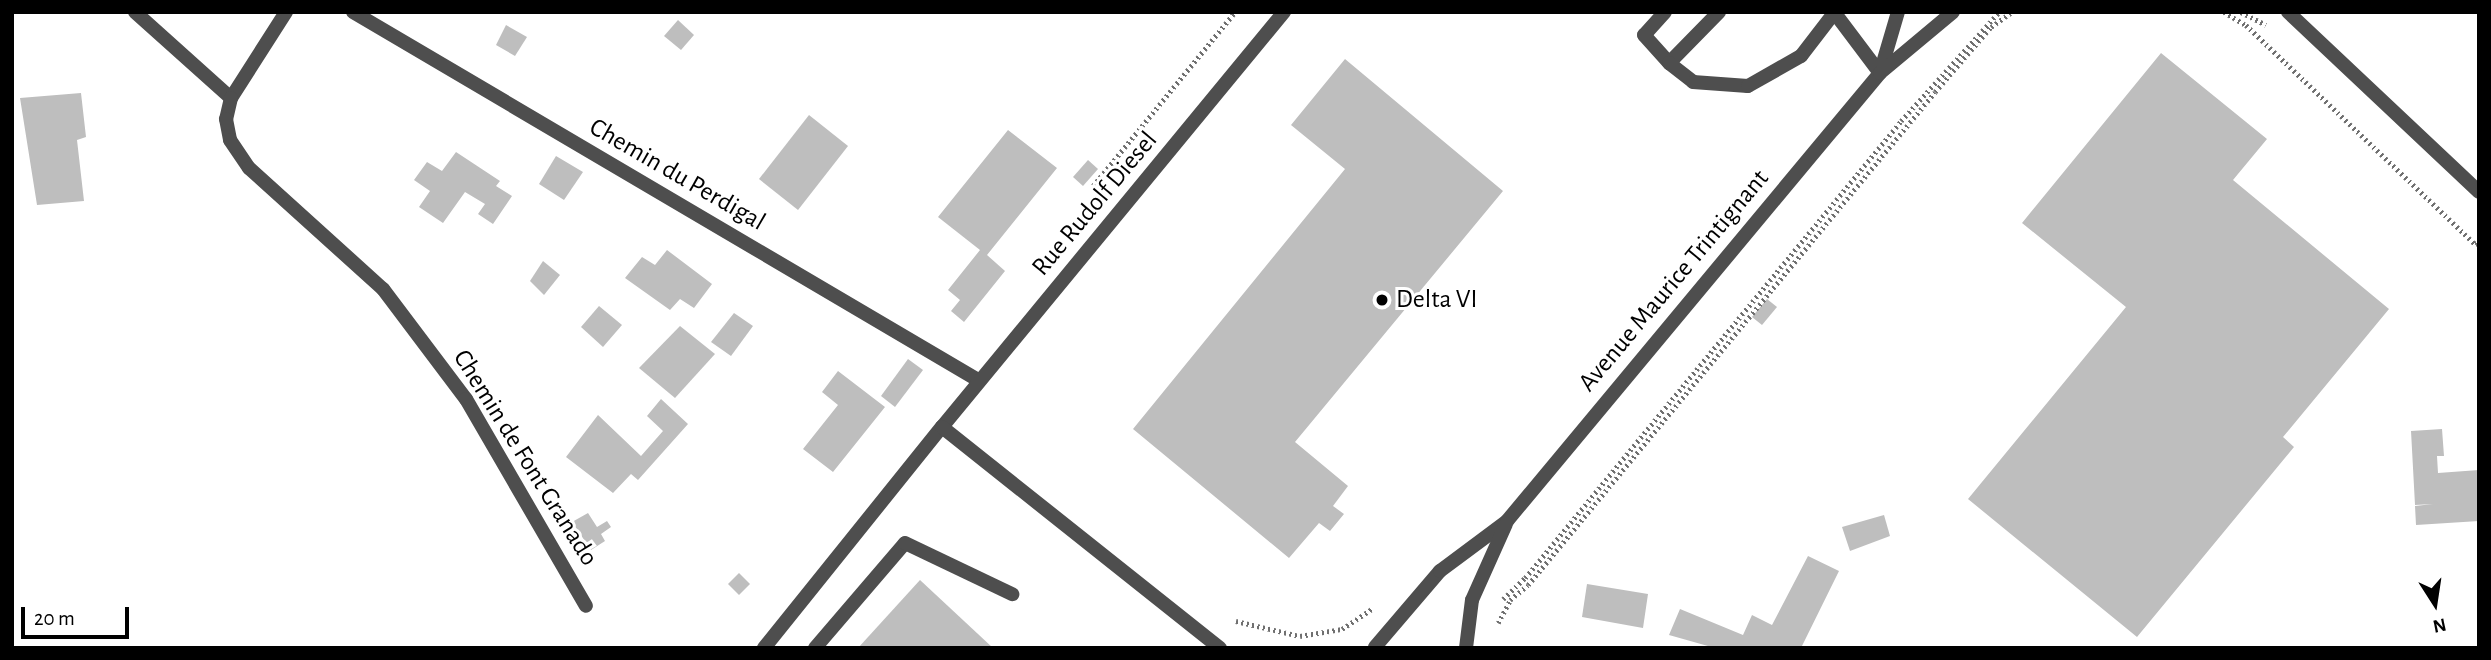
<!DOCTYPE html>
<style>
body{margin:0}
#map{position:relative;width:2491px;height:660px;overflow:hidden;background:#fff;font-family:"Alegreya Sans",sans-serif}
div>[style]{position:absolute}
.building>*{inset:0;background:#bebebe}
.path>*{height:4.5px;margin-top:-2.25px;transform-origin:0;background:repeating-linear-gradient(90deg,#707070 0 2px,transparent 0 5.5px)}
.lane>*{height:14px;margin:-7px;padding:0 7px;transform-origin:7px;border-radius:7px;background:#4e4e4e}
.street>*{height:14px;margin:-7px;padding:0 7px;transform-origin:7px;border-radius:7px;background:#4e4e4e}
.dots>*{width:19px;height:19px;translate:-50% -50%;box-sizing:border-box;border:4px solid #fff;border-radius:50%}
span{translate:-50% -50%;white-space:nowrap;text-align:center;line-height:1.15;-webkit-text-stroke:6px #fff;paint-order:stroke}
.street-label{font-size:26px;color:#000}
.poi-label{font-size:26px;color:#000}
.left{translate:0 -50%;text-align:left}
.frame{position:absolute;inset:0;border:14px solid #000;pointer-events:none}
.north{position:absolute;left:2400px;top:569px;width:70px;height:70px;-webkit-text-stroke:5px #fff;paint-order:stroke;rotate:168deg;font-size:19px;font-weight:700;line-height:28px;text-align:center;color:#000}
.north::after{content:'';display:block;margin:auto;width:24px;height:32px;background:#000;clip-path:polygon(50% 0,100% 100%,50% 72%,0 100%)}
.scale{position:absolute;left:21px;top:607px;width:108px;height:32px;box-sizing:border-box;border:4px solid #000;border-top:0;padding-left:9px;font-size:21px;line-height:24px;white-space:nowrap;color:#000;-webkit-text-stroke:5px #fff;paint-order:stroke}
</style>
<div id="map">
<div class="building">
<div style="clip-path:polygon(678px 20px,694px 35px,681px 50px,664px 36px)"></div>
<div style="clip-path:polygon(506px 25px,527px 37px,515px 56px,496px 45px)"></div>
<div style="clip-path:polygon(2161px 53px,2267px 139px,2233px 180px,2389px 309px,2283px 437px,2294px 447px,2137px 637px,1968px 499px,2126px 307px,2022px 223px)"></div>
<div style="clip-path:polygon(1345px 59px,1503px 191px,1295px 442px,1348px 486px,1333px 506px,1344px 514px,1330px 531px,1319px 523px,1289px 558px,1133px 429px,1345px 169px,1291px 125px)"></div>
<div style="clip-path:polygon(81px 93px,86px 137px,77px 140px,84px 201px,37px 205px,20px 98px)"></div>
<div style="clip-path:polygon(809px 115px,848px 146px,798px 210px,759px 179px)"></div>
<div style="clip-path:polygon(1008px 130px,1057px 168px,987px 255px,1005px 271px,964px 322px,951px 311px,960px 300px,948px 290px,980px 250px,938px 217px)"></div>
<div style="clip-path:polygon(456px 152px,500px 181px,496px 186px,512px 196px,493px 224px,478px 214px,485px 204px,465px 192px,443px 223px,419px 207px,430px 191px,414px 180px,427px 162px,442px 171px)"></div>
<div style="clip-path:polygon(556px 156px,583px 172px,564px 200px,539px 184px)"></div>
<div style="clip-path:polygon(1088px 160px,1098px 169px,1083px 186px,1073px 177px)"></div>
<div style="clip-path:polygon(667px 250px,712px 284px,694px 308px,680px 299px,670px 310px,625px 278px,642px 257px,655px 265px)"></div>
<div style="clip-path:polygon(543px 261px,560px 275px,544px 295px,530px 281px)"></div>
<div style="clip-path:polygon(1767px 299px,1777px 307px,1762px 325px,1752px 317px)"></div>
<div style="clip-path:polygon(599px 306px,622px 325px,603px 347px,581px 327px)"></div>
<div style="clip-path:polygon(734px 313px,753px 326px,731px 356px,711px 342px)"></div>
<div style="clip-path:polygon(680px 326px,715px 354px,675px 398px,639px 368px)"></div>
<div style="clip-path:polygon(908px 359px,923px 370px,895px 407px,881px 396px)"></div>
<div style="clip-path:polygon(838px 371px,885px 407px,833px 472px,803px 449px,838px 405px,822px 392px)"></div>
<div style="clip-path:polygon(661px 399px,688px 424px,638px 480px,631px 474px,613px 493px,566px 457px,598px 415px,641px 456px,663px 431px,647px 416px)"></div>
<div style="clip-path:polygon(2442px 429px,2444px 456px,2437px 456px,2438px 473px,2479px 470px,2479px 521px,2416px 525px,2415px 506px,2433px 504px,2415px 505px,2411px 431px)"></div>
<div style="clip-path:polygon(588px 513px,597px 527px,607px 521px,611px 527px,601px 534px,605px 541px,591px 550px,572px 522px)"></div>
<div style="clip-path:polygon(1884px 515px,1890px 536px,1850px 551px,1842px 527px)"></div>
<div style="clip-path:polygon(1808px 556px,1839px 571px,1801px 648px,1715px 648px,1669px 635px,1680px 609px,1743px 635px,1752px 615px,1772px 625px)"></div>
<div style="clip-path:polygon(739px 573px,750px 584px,739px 595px,728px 584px)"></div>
<div style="clip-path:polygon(920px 580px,993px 648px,858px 648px)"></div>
<div style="clip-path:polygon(1587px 584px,1648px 594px,1643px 628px,1582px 617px)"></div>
</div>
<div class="path">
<div style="left:2224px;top:12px;width:26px;rotate:31deg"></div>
<div style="left:2246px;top:25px;width:317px;rotate:43.7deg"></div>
<div style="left:2475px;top:244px;width:4px;rotate:-27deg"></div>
<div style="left:2241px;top:12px;width:28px;rotate:27deg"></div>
<div style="left:1102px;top:195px;width:13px;rotate:-135deg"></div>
<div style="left:1093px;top:186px;width:225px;rotate:-50.8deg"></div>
<div style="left:1503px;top:599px;width:30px;rotate:-44deg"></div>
<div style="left:1525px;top:578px;width:592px;rotate:-50.55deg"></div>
<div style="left:1901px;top:121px;width:147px;rotate:-48deg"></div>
<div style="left:1236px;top:621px;width:66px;rotate:13.2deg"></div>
<div style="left:1300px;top:636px;width:43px;rotate:-9.5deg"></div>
<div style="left:1342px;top:629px;width:36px;rotate:-34deg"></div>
<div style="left:1498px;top:623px;width:26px;rotate:-62deg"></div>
<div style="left:1510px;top:600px;width:23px;rotate:-40deg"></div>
<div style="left:1528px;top:585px;width:639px;rotate:-50.46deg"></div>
<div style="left:1935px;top:92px;width:86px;rotate:-49.3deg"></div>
<div style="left:1991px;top:27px;width:26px;rotate:-36deg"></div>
</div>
<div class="lane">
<div style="left:1665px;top:12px;width:31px;rotate:132deg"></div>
<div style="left:1644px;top:35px;width:38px;rotate:48deg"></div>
<div style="left:1719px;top:12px;width:71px;rotate:134.4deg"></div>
<div style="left:1669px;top:63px;width:31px;rotate:38deg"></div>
<div style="left:1693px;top:82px;width:55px;rotate:4.2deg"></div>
<div style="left:1748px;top:86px;width:61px;rotate:-29.5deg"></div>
<div style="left:1801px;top:56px;width:54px;rotate:-52.5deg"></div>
<div style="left:1834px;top:12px;width:76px;rotate:53deg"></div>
<div style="left:815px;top:648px;width:138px;rotate:-49.4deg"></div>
<div style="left:905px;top:543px;width:119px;rotate:25.5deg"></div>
</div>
<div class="street">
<div style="left:135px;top:12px;width:129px;rotate:41.9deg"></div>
<div style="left:286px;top:12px;width:102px;rotate:122.6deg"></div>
<div style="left:231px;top:98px;width:22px;rotate:103deg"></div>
<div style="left:226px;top:119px;width:21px;rotate:79deg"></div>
<div style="left:230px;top:140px;width:34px;rotate:56deg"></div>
<div style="left:249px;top:168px;width:181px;rotate:42.1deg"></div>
<div style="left:383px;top:289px;width:138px;rotate:53deg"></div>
<div style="left:466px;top:399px;width:239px;rotate:59.9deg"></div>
<div style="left:353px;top:12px;width:725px;rotate:30.49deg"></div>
<div style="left:2288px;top:12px;width:262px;rotate:43.3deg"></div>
<div style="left:1880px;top:73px;width:64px;rotate:-73.6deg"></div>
<div style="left:942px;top:427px;width:538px;rotate:-50.51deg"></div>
<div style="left:1375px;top:647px;width:100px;rotate:-49.5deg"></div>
<div style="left:1440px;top:571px;width:84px;rotate:-36.7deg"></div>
<div style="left:1507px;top:521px;width:583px;rotate:-50.22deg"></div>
<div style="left:1880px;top:73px;width:95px;rotate:-39.9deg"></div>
<div style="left:764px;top:648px;width:284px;rotate:-51.2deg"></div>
<div style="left:942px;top:427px;width:355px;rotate:38.5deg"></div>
<div style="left:1466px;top:648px;width:48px;rotate:-82.9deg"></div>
<div style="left:1472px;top:600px;width:83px;rotate:-65.9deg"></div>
</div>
<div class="dots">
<div style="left:1382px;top:300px;background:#000"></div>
</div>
<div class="street-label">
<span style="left:677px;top:175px;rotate:30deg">Chemin du Perdigal</span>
<span style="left:1095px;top:204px;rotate:-50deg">Rue Rudolf Diesel</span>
<span style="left:1674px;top:281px;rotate:-50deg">Avenue Maurice Trintignant</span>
<span style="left:525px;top:458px;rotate:58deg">Chemin de Font Granado</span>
</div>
<div class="poi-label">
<span class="left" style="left:1396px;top:300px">Delta VI</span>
</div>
<div class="frame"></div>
<div class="north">N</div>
<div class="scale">20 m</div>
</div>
